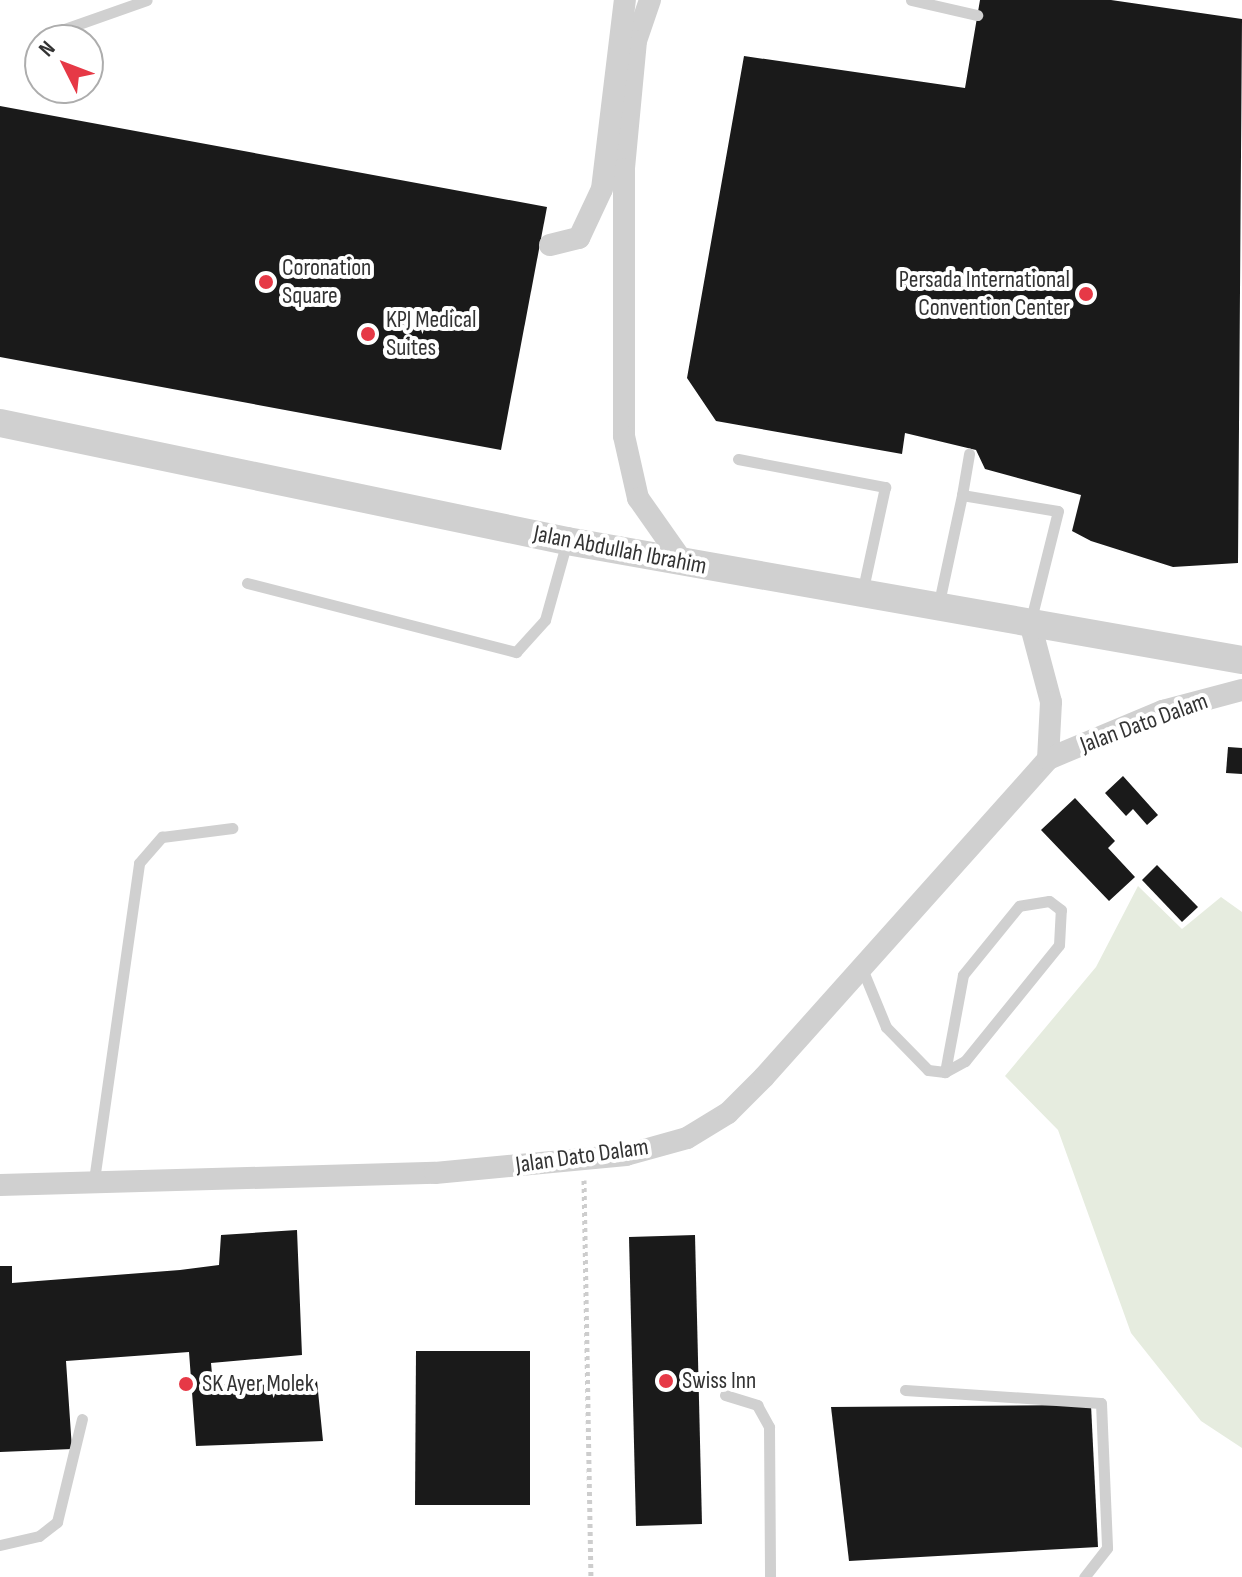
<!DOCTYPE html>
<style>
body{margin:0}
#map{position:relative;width:1242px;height:1577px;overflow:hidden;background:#fff;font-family:"Sofia Sans Condensed",sans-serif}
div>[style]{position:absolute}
.green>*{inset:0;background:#e6ecdf}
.building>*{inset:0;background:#1a1a1a}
.path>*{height:5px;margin-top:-2.5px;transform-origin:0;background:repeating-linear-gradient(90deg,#cdcdcd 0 4px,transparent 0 8px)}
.service>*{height:11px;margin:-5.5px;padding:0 5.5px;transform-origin:5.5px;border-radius:5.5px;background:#d0d0d0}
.minor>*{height:22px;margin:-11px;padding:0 11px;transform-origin:11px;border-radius:11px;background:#d0d0d0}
.tertiary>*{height:28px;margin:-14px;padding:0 14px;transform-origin:14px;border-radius:14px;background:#d0d0d0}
.dots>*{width:22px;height:22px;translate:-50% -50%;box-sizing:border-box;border:4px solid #fff;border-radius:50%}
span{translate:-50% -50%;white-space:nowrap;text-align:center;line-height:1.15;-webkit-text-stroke:8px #fff;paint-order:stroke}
.poi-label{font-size:24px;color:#333}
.left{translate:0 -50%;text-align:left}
.right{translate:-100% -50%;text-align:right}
.street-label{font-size:24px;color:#333}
.north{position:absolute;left:24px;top:24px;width:80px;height:80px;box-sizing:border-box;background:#fff;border:2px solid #adadad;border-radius:50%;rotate:312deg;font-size:22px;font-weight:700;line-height:32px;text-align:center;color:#333}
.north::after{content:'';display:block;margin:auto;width:28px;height:36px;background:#e63946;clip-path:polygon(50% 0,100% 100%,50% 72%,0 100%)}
</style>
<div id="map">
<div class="green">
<div style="clip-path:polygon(1138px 886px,1182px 929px,1221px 897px,1242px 912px,1242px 1448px,1201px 1421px,1131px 1333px,1058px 1130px,1005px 1076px,1096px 967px)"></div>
</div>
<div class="building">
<div style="clip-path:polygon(980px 0,1111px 0,1242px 19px,1238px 563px,1173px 567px,1091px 541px,1072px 531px,1081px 495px,985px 469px,976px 450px,905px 433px,902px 454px,716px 421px,687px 378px,744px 56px,965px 88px)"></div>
<div style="clip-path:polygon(0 106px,547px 207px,501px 450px,0 357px)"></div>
<div style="clip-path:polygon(1228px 747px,1242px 748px,1242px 774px,1226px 773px)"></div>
<div style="clip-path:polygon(1123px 776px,1158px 815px,1147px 825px,1133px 809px,1126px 816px,1105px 793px)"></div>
<div style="clip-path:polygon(1075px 798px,1115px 841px,1108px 848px,1135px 877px,1109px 901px,1041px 830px)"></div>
<div style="clip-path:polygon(1157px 865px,1198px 907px,1182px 922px,1142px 880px)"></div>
<div style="clip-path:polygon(297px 1230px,302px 1355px,211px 1363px,213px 1385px,317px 1381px,323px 1441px,196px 1446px,189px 1352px,66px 1361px,72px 1449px,0 1452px,0 1266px,12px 1266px,12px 1283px,180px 1270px,219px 1265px,221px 1235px)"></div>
<div style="clip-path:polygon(695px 1235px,702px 1524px,636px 1526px,629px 1237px)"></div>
<div style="clip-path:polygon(416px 1351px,530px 1351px,530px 1505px,415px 1505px)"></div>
<div style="clip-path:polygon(1091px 1405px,1098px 1547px,849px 1561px,831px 1407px)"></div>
</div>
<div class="path">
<div style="left:584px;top:1180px;width:397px;rotate:89deg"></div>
</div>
<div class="service">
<div style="left:911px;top:0;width:68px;rotate:12.8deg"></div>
<div style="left:56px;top:32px;width:96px;rotate:-19.4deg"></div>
<div style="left:738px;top:459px;width:150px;rotate:10.8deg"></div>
<div style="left:885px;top:487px;width:108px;rotate:102.2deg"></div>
<div style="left:962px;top:495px;width:42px;rotate:-80.3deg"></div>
<div style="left:247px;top:583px;width:278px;rotate:14.4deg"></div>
<div style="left:516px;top:652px;width:43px;rotate:-47.8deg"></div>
<div style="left:545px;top:620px;width:82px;rotate:-74.4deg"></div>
<div style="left:938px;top:607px;width:115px;rotate:-77.9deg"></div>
<div style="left:962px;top:495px;width:97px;rotate:9.5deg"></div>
<div style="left:1058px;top:511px;width:115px;rotate:104deg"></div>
<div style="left:861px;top:966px;width:66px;rotate:67.7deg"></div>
<div style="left:886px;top:1027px;width:60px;rotate:45.7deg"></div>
<div style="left:928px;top:1070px;width:17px;rotate:7deg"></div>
<div style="left:945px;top:1072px;width:23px;rotate:-29deg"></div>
<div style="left:965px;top:1061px;width:149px;rotate:-51deg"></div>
<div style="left:1059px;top:945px;width:35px;rotate:-87deg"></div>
<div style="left:1061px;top:910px;width:15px;rotate:-143deg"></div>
<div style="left:1049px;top:901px;width:30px;rotate:171deg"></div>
<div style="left:1019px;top:906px;width:89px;rotate:129.1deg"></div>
<div style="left:963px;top:975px;width:99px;rotate:100.5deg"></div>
<div style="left:94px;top:1180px;width:320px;rotate:-81.9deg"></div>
<div style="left:139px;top:863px;width:35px;rotate:-49deg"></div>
<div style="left:162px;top:837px;width:71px;rotate:-7.3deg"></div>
<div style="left:905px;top:1390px;width:196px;rotate:3.8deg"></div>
<div style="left:1101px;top:1403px;width:145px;rotate:87.6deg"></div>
<div style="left:1107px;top:1548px;width:37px;rotate:128deg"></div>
<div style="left:725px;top:1395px;width:34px;rotate:17deg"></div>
<div style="left:757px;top:1405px;width:25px;rotate:61deg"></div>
<div style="left:769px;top:1427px;width:150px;rotate:89.6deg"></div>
<div style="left:0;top:1545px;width:40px;rotate:-13deg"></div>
<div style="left:39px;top:1536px;width:23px;rotate:-38deg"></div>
<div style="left:57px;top:1522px;width:106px;rotate:-76.4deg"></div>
</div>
<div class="minor">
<div style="left:650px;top:0;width:43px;rotate:108.9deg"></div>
<div style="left:636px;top:41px;width:129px;rotate:95.4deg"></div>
<div style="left:624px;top:169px;width:267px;rotate:90deg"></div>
<div style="left:624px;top:436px;width:64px;rotate:77.3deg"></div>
<div style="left:638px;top:498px;width:78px;rotate:54.9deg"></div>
<div style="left:550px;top:245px;width:30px;rotate:-14deg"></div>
<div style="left:579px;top:238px;width:54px;rotate:-64.9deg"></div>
<div style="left:602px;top:189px;width:190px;rotate:-83.1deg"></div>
<div style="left:1030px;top:623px;width:82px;rotate:75.1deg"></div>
<div style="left:1051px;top:702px;width:57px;rotate:93deg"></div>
<div style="left:0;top:1185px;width:435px;rotate:-1.6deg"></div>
<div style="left:435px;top:1173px;width:192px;rotate:-5.4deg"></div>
<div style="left:626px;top:1155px;width:63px;rotate:-15.6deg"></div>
<div style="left:687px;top:1138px;width:48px;rotate:-31.4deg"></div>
<div style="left:728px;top:1113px;width:51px;rotate:-45deg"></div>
<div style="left:764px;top:1077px;width:426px;rotate:-48.2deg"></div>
<div style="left:1048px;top:759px;width:125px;rotate:-22.7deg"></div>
<div style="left:1163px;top:711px;width:82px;rotate:-14.9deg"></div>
</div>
<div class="tertiary">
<div style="left:0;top:423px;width:579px;rotate:11.76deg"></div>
<div style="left:567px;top:541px;width:685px;rotate:10deg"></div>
</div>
<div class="dots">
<div style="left:266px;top:282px;background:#e63946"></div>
<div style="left:1086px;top:294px;background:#e63946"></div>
<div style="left:368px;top:334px;background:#e63946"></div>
<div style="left:666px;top:1381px;background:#e63946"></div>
<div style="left:186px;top:1384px;background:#e63946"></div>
</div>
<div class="poi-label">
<span class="left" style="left:282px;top:282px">Coronation<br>Square</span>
<span class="right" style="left:1070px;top:294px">Persada International<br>Convention Center</span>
<span class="left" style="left:386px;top:334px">KPJ Medical<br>Suites</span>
<span class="left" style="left:682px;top:1381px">Swiss Inn</span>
<span class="left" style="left:202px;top:1384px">SK Ayer Molek</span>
</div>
<div class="street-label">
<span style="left:620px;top:550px;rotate:11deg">Jalan Abdullah Ibrahim</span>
<span style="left:1144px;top:723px;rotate:-20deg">Jalan Dato Dalam</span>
<span style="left:582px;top:1156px;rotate:-8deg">Jalan Dato Dalam</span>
</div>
<div class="north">N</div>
</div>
